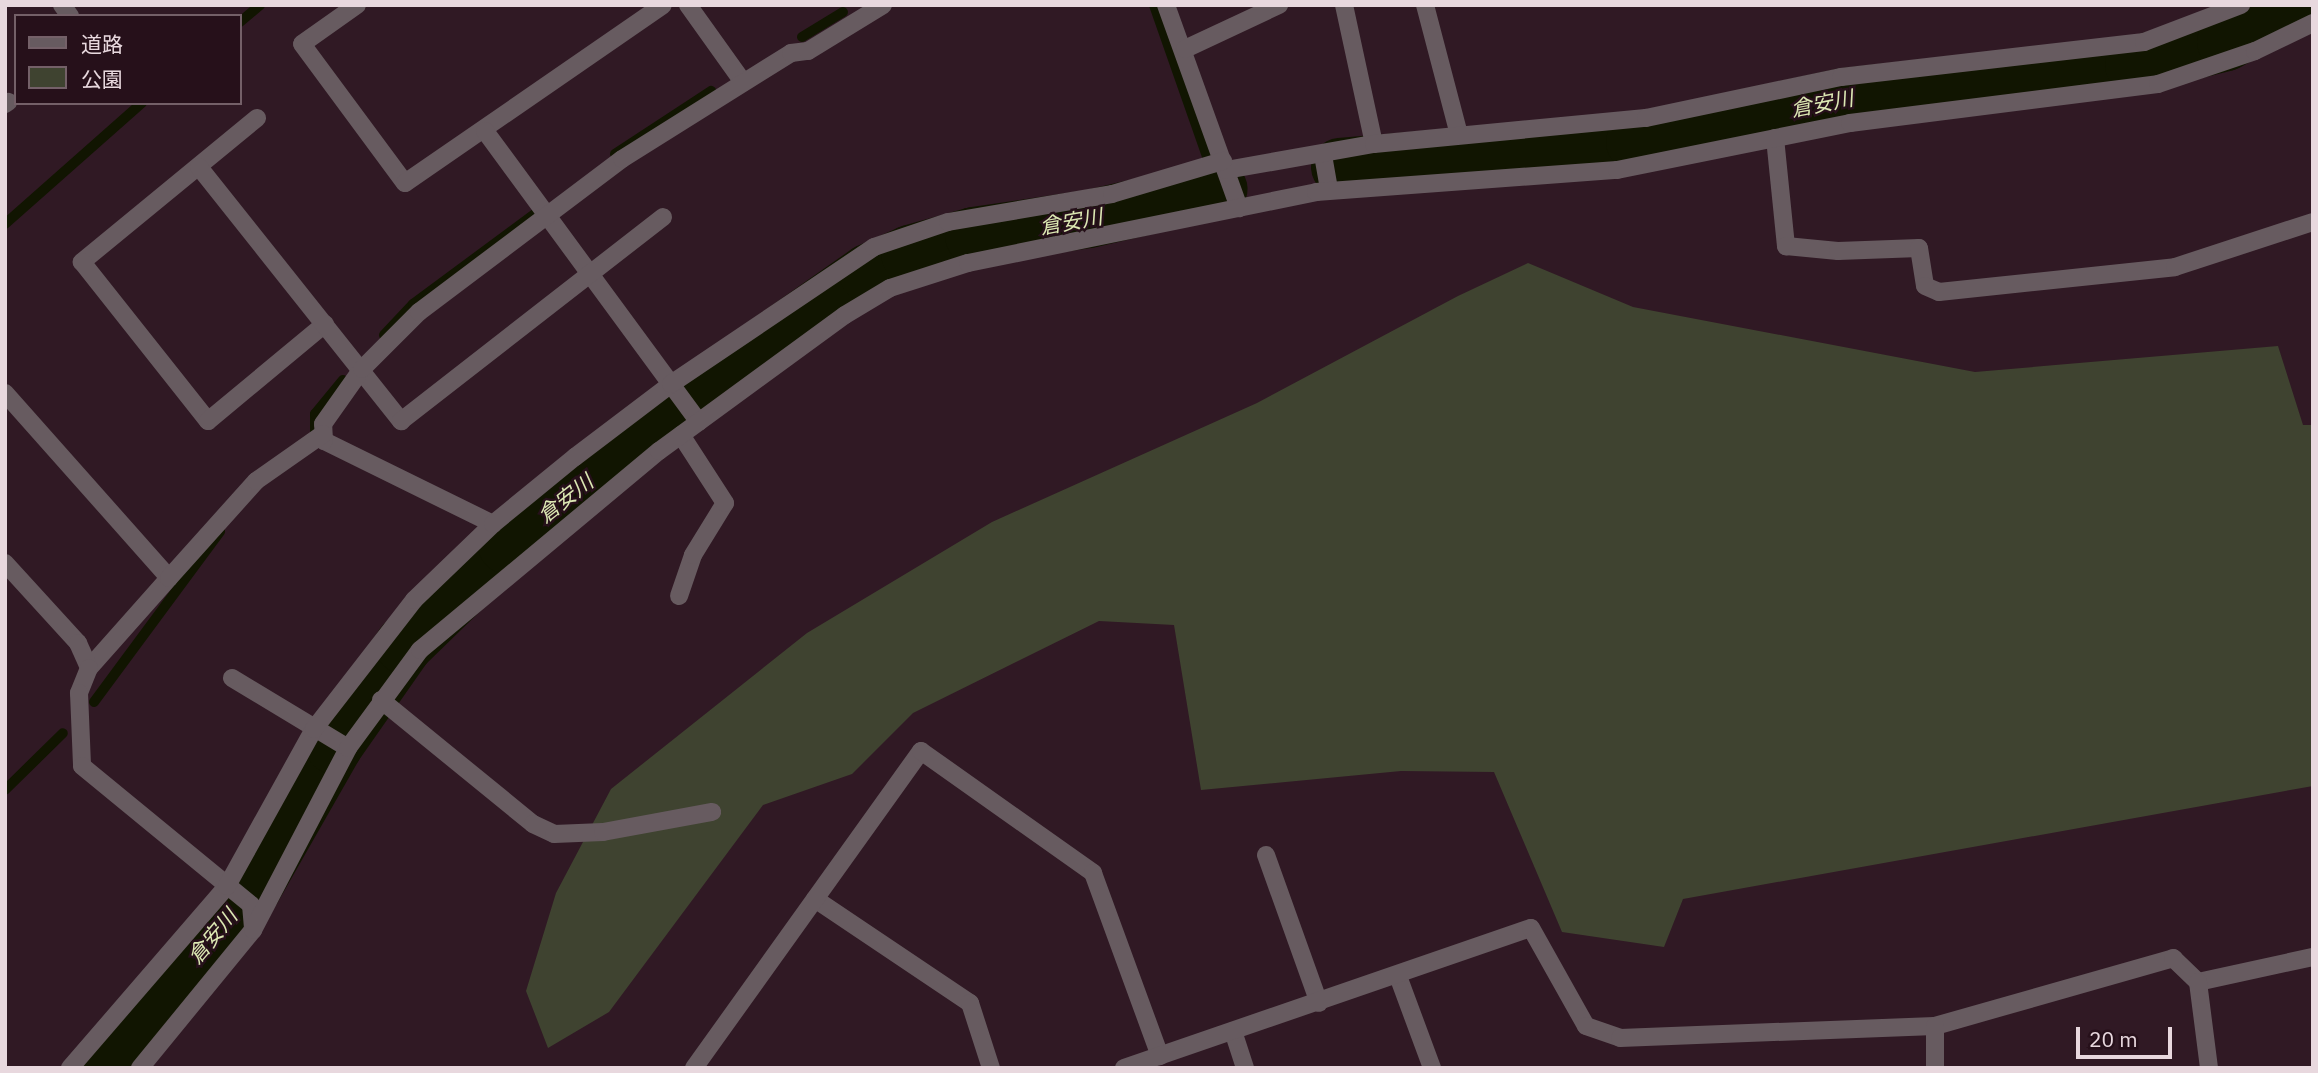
<!DOCTYPE html>
<meta charset="utf-8">
<style>
body{margin:0}
#map{position:relative;width:2318px;height:1073px;overflow:hidden;background:#301924;font-family:"IBM Plex Sans","Noto Sans JP",sans-serif}
div>[style]{position:absolute}
.green>*{inset:0;background:#3f4330}
.stream>*{height:10px;margin:-5px;padding:0 5px;transform-origin:5px;border-radius:5px;background:#111501}
.river>*{height:58px;margin:-29px;padding:0 29px;transform-origin:29px;border-radius:29px;background:#111501}
.minor>*{height:18px;margin:-9px;padding:0 9px;transform-origin:9px;border-radius:9px;background:#675b60}
span{translate:-50% -50%;white-space:nowrap;text-align:center;line-height:1.15;-webkit-text-stroke:5px #26101a;paint-order:stroke}
.water-label{font-size:21px;color:#dce8b3;font-style:italic}
.frame{position:absolute;inset:0;border:7px solid #e8d8de;pointer-events:none}
.legend{position:absolute;left:14px;top:14px;width:228px;height:91px;box-sizing:border-box;background:#26101a;border:2px solid #746068;margin:0;padding:9px 12px;list-style:none;font-size:21px;color:#e8d8de}
.legend li{display:flex;align-items:center;gap:14px;height:35px}
.legend b{width:35px;border:2px solid #746068}
.scale{position:absolute;left:2076px;top:1027px;width:96px;height:32px;box-sizing:border-box;border:4px solid #e8d8de;border-top:0;padding-left:9px;font-size:21px;line-height:24px;white-space:nowrap;color:#e8d8de;-webkit-text-stroke:5px #26101a;paint-order:stroke}
</style>
<div id="map">
<div class="green">
<div style="clip-path:polygon(1528px 263px,1633px 307px,1975px 372px,2278px 346px,2303px 425px,2313px 425px,2313px 786px,1683px 899px,1664px 947px,1562px 932px,1494px 772px,1401px 771px,1201px 790px,1174px 625px,1099px 621px,913px 713px,852px 774px,763px 805px,609px 1012px,548px 1048px,526px 991px,556px 893px,611px 789px,807px 633px,992px 522px,1257px 403px,1458px 296px)"></div>
</div>
<div class="stream">
<div style="left:1154px;top:5px;width:160px;rotate:70.7deg"></div>
<div style="left:240px;top:22px;width:26px;rotate:-40deg"></div>
<div style="left:802px;top:37px;width:48px;rotate:-31.4deg"></div>
<div style="left:615px;top:154px;width:115px;rotate:-33.3deg"></div>
<div style="left:1212px;top:179px;width:11px;rotate:75deg"></div>
<div style="left:5px;top:224px;width:183px;rotate:-41.5deg"></div>
<div style="left:384px;top:335px;width:42px;rotate:-46.9deg"></div>
<div style="left:413px;top:304px;width:163px;rotate:-36.5deg"></div>
<div style="left:315px;top:433px;width:19px;rotate:-90deg"></div>
<div style="left:315px;top:414px;width:44px;rotate:-50.5deg"></div>
<div style="left:496px;top:537px;width:14px;rotate:36deg"></div>
<div style="left:94px;top:702px;width:212px;rotate:-53.5deg"></div>
<div style="left:5px;top:790px;width:81px;rotate:-44.5deg"></div>
</div>
<div class="river">
<div style="left:1340px;top:167px;width:296px;rotate:-4.8deg"></div>
<div style="left:1635px;top:142px;width:213px;rotate:-12.2deg"></div>
<div style="left:1843px;top:97px;width:293px;rotate:-6.3deg"></div>
<div style="left:2134px;top:65px;width:95px;rotate:-14deg"></div>
<div style="left:2226px;top:42px;width:78px;rotate:-28.2deg"></div>
<div style="left:100px;top:1068px;width:235px;rotate:-49.7deg"></div>
<div style="left:252px;top:889px;width:166px;rotate:-60.3deg"></div>
<div style="left:334px;top:745px;width:122px;rotate:-55deg"></div>
<div style="left:404px;top:645px;width:144px;rotate:-44.2deg"></div>
<div style="left:507px;top:545px;width:254px;rotate:-38.4deg"></div>
<div style="left:706px;top:387px;width:198px;rotate:-35.1deg"></div>
<div style="left:868px;top:273px;width:46px;rotate:-24.3deg"></div>
<div style="left:910px;top:254px;width:66px;rotate:-15.7deg"></div>
<div style="left:974px;top:236px;width:116px;rotate:-8.4deg"></div>
<div style="left:1089px;top:219px;width:133px;rotate:-13deg"></div>
</div>
<div class="minor">
<div style="left:62px;top:5px;width:14px;rotate:54deg"></div>
<div style="left:357px;top:5px;width:67px;rotate:144.7deg"></div>
<div style="left:302px;top:44px;width:173px;rotate:53.5deg"></div>
<div style="left:405px;top:183px;width:313px;rotate:-34.6deg"></div>
<div style="left:688px;top:5px;width:95px;rotate:54.5deg"></div>
<div style="left:1166px;top:5px;width:216px;rotate:70.2deg"></div>
<div style="left:1344px;top:5px;width:142px;rotate:77.8deg"></div>
<div style="left:1425px;top:5px;width:134px;rotate:75.3deg"></div>
<div style="left:1185px;top:49px;width:104px;rotate:-25.1deg"></div>
<div style="left:5px;top:104px;width:4px;rotate:-34deg"></div>
<div style="left:257px;top:118px;width:227px;rotate:140.6deg"></div>
<div style="left:82px;top:262px;width:203px;rotate:51.6deg"></div>
<div style="left:208px;top:421px;width:152px;rotate:-39.7deg"></div>
<div style="left:485px;top:131px;width:361px;rotate:53.7deg"></div>
<div style="left:1775px;top:138px;width:109px;rotate:84.2deg"></div>
<div style="left:1786px;top:246px;width:52px;rotate:5.5deg"></div>
<div style="left:1838px;top:251px;width:81px;rotate:-2.1deg"></div>
<div style="left:1919px;top:248px;width:38px;rotate:81deg"></div>
<div style="left:1925px;top:286px;width:15px;rotate:23deg"></div>
<div style="left:1939px;top:292px;width:237px;rotate:-6deg"></div>
<div style="left:2175px;top:267px;width:145px;rotate:-18.1deg"></div>
<div style="left:1323px;top:155px;width:36px;rotate:80deg"></div>
<div style="left:199px;top:167px;width:325px;rotate:51.5deg"></div>
<div style="left:401px;top:421px;width:332px;rotate:-37.9deg"></div>
<div style="left:1226px;top:170px;width:150px;rotate:-10deg"></div>
<div style="left:1374px;top:144px;width:273px;rotate:-5.5deg"></div>
<div style="left:1646px;top:118px;width:199px;rotate:-11.9deg"></div>
<div style="left:1841px;top:77px;width:305px;rotate:-6.6deg"></div>
<div style="left:2144px;top:42px;width:104px;rotate:-20.9deg"></div>
<div style="left:5px;top:393px;width:247px;rotate:48.4deg"></div>
<div style="left:169px;top:578px;width:120px;rotate:131.6deg"></div>
<div style="left:493px;top:524px;width:188px;rotate:-153.8deg"></div>
<div style="left:324px;top:441px;width:17px;rotate:-93deg"></div>
<div style="left:323px;top:424px;width:67px;rotate:-54.7deg"></div>
<div style="left:362px;top:369px;width:81px;rotate:-45deg"></div>
<div style="left:419px;top:312px;width:254px;rotate:-37deg"></div>
<div style="left:622px;top:159px;width:199px;rotate:-32.1deg"></div>
<div style="left:791px;top:53px;width:17px;rotate:-7deg"></div>
<div style="left:808px;top:51px;width:88px;rotate:-31.5deg"></div>
<div style="left:5px;top:563px;width:108px;rotate:47.6deg"></div>
<div style="left:78px;top:643px;width:27px;rotate:66deg"></div>
<div style="left:89px;top:668px;width:27px;rotate:112deg"></div>
<div style="left:79px;top:693px;width:73px;rotate:87.6deg"></div>
<div style="left:82px;top:766px;width:219px;rotate:39.4deg"></div>
<div style="left:251px;top:905px;width:25px;rotate:85deg"></div>
<div style="left:169px;top:578px;width:130px;rotate:-48.1deg"></div>
<div style="left:256px;top:481px;width:82px;rotate:-35deg"></div>
<div style="left:679px;top:596px;width:43px;rotate:-71.1deg"></div>
<div style="left:693px;top:555px;width:61px;rotate:-58.4deg"></div>
<div style="left:725px;top:503px;width:81px;rotate:-122.9deg"></div>
<div style="left:232px;top:678px;width:135px;rotate:31.1deg"></div>
<div style="left:381px;top:700px;width:196px;rotate:39.2deg"></div>
<div style="left:533px;top:824px;width:23px;rotate:25deg"></div>
<div style="left:554px;top:834px;width:49px;rotate:-2.3deg"></div>
<div style="left:603px;top:832px;width:111px;rotate:-10.4deg"></div>
<div style="left:1266px;top:855px;width:157px;rotate:70.3deg"></div>
<div style="left:815px;top:899px;width:187px;rotate:33.9deg"></div>
<div style="left:970px;top:1003px;width:68px;rotate:72.1deg"></div>
<div style="left:1398px;top:976px;width:98px;rotate:69.7deg"></div>
<div style="left:2198px;top:982px;width:118px;rotate:-12.3deg"></div>
<div style="left:1233px;top:1031px;width:39px;rotate:72deg"></div>
<div style="left:70px;top:1068px;width:240px;rotate:-49.2deg"></div>
<div style="left:227px;top:886px;width:179px;rotate:-61deg"></div>
<div style="left:314px;top:729px;width:163px;rotate:-52.2deg"></div>
<div style="left:414px;top:600px;width:110px;rotate:-43.9deg"></div>
<div style="left:493px;top:524px;width:106px;rotate:-39.3deg"></div>
<div style="left:575px;top:457px;width:121px;rotate:-37.2deg"></div>
<div style="left:671px;top:384px;width:245px;rotate:-34deg"></div>
<div style="left:874px;top:247px;width:78px;rotate:-18.7deg"></div>
<div style="left:948px;top:222px;width:166px;rotate:-9.7deg"></div>
<div style="left:1112px;top:194px;width:116px;rotate:-16.6deg"></div>
<div style="left:140px;top:1068px;width:178px;rotate:-50.7deg"></div>
<div style="left:253px;top:930px;width:205px;rotate:-62.4deg"></div>
<div style="left:348px;top:748px;width:122px;rotate:-53.7deg"></div>
<div style="left:420px;top:650px;width:311px;rotate:-39.8deg"></div>
<div style="left:659px;top:451px;width:230px;rotate:-36.2deg"></div>
<div style="left:845px;top:315px;width:52px;rotate:-31deg"></div>
<div style="left:890px;top:288px;width:82px;rotate:-17.8deg"></div>
<div style="left:968px;top:263px;width:355px;rotate:-11.5deg"></div>
<div style="left:1316px;top:192px;width:302px;rotate:-4.2deg"></div>
<div style="left:1617px;top:170px;width:238px;rotate:-11.4deg"></div>
<div style="left:1850px;top:123px;width:310px;rotate:-7.2deg"></div>
<div style="left:2158px;top:84px;width:102px;rotate:-18.8deg"></div>
<div style="left:2255px;top:51px;width:64px;rotate:-25.8deg"></div>
<div style="left:694px;top:1068px;width:390px;rotate:-54.4deg"></div>
<div style="left:921px;top:751px;width:211px;rotate:35.3deg"></div>
<div style="left:1093px;top:873px;width:195px;rotate:69.9deg"></div>
<div style="left:1124px;top:1068px;width:430px;rotate:-19deg"></div>
<div style="left:1531px;top:928px;width:112px;rotate:60.7deg"></div>
<div style="left:1586px;top:1026px;width:36px;rotate:19deg"></div>
<div style="left:1620px;top:1038px;width:315px;rotate:-2.2deg"></div>
<div style="left:1935px;top:1026px;width:248px;rotate:-15.9deg"></div>
<div style="left:2173px;top:958px;width:35px;rotate:44deg"></div>
<div style="left:2198px;top:982px;width:87px;rotate:82.7deg"></div>
<div style="left:1935px;top:1068px;width:42px;rotate:-90deg"></div>
</div>
<div class="water-label">
<span style="left:1822px;top:103px;rotate:-11deg">倉安川</span>
<span style="left:1071px;top:221px;rotate:-10deg">倉安川</span>
<span style="left:565px;top:498px;rotate:-38deg">倉安川</span>
<span style="left:212px;top:936px;rotate:-50deg">倉安川</span>
</div>
<div class="frame"></div>
<ul class="legend">
<li><b style="height:9px;background:#675b60"></b>道路</li>
<li><b style="height:19px;background:#3f4330"></b>公園</li>
</ul>
<div class="scale">20 m</div>
</div>
